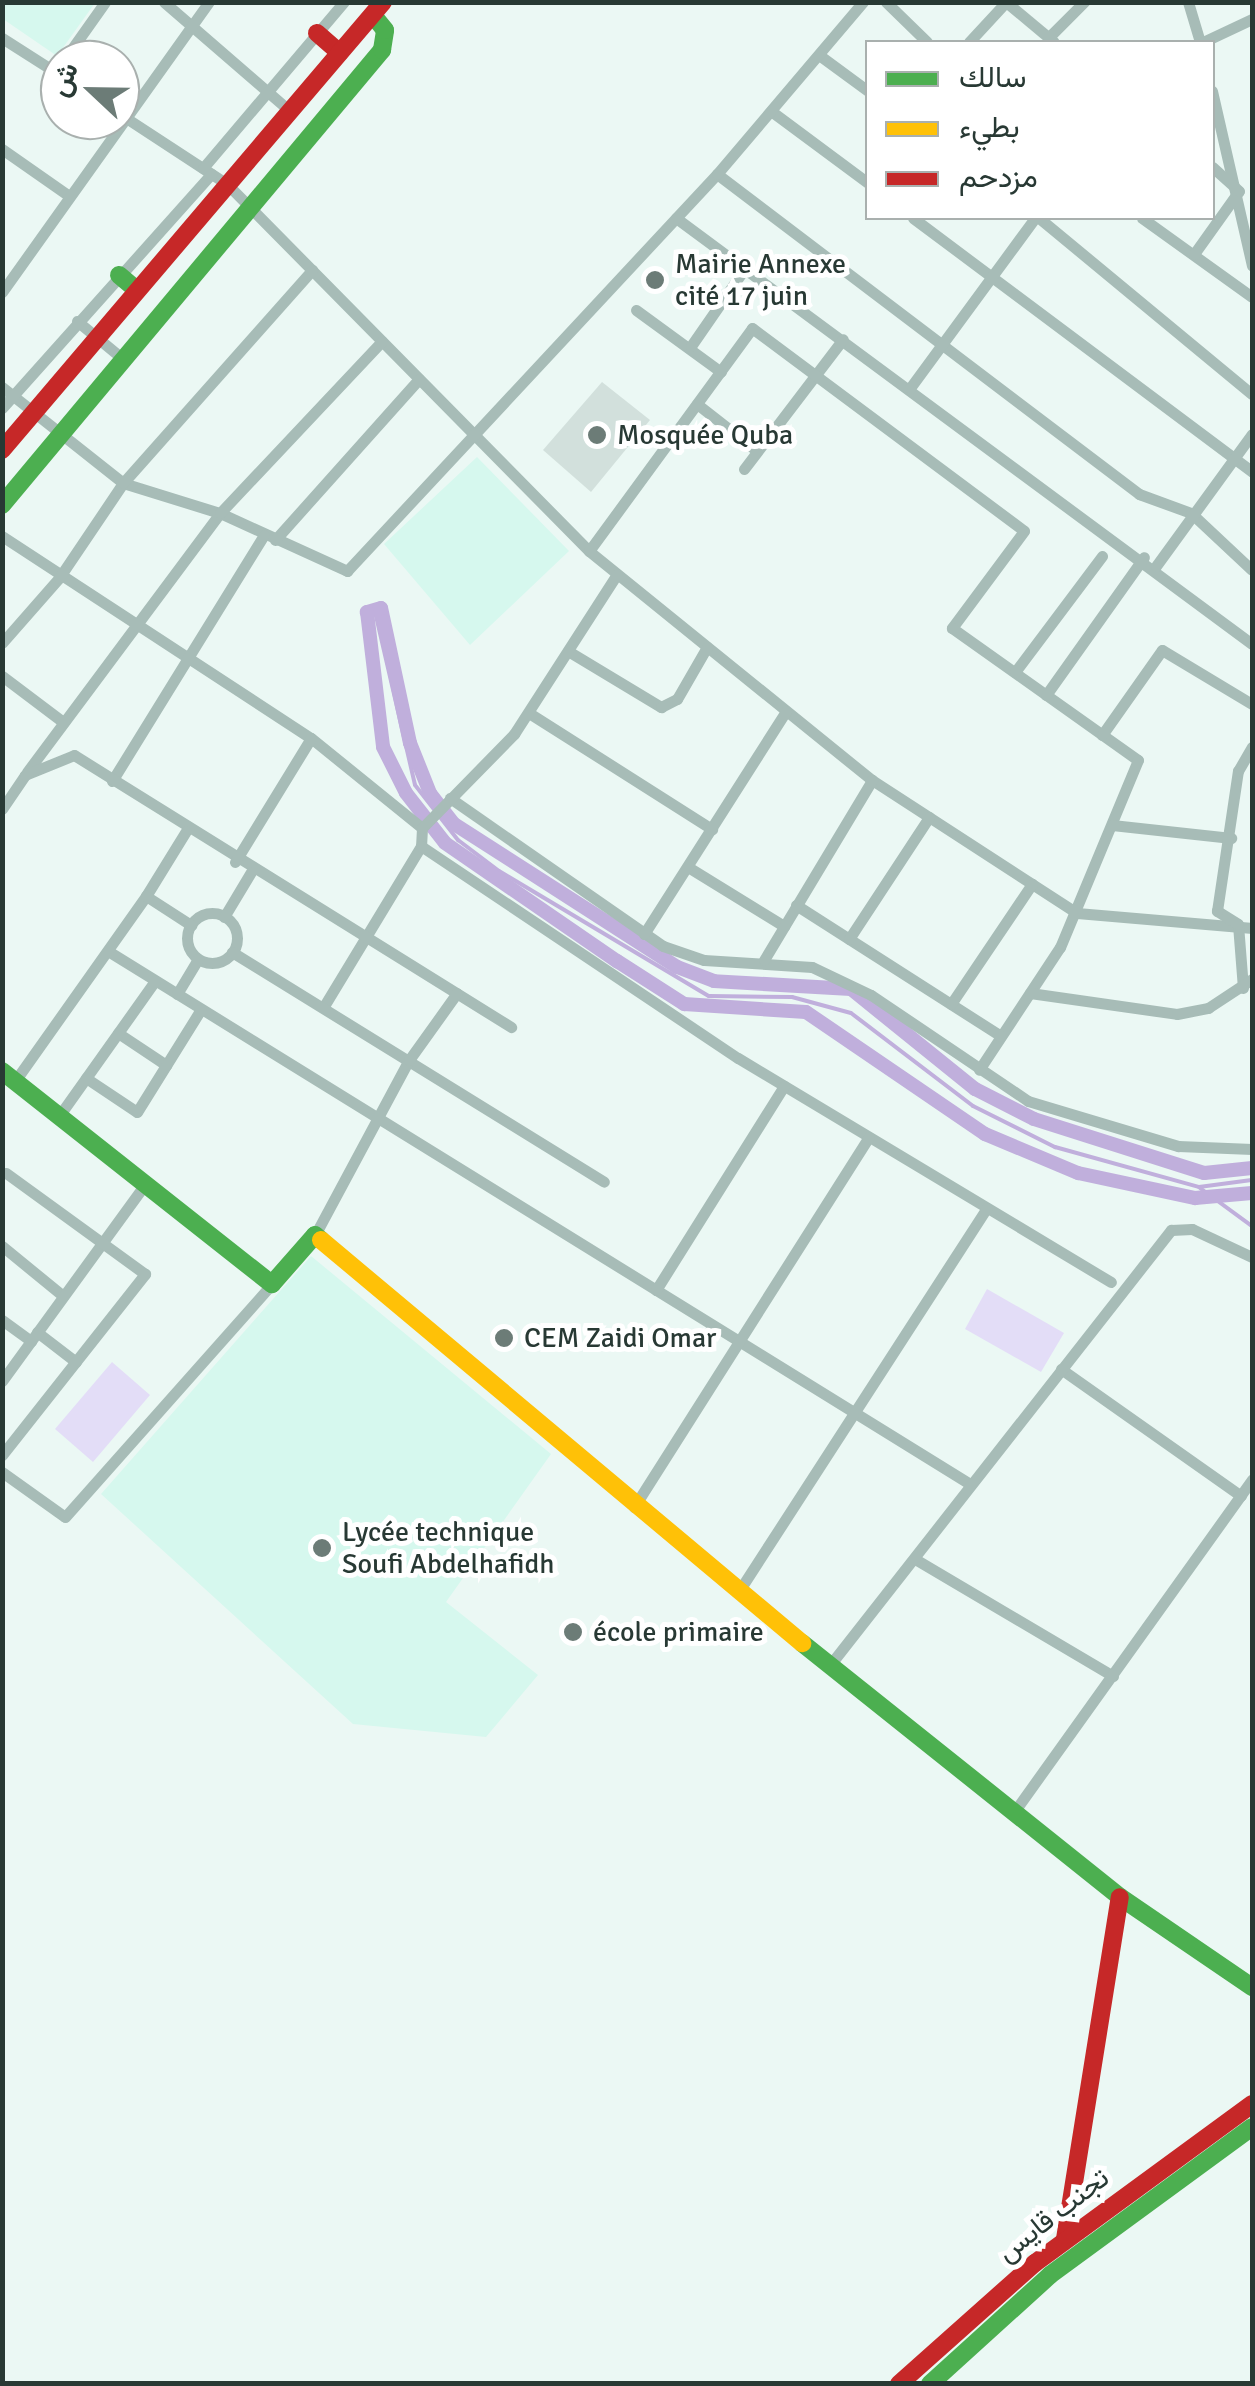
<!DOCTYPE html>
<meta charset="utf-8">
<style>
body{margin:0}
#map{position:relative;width:1255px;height:2386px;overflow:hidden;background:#ebf8f4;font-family:Signika,Vazirmatn,sans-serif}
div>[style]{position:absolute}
.built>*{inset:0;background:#d6f8ee}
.green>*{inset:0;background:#e3ddf7}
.stream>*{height:4px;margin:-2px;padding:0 2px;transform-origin:2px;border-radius:2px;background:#c0afdc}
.canal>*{height:14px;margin:-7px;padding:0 7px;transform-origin:7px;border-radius:7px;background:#c0afdc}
.building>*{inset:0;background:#d2e0dc}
.street>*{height:11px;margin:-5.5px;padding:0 5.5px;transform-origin:5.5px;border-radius:5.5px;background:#a7bcb7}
.street>.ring{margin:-5.5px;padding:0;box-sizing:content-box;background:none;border:11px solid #a7bcb7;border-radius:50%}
.fast>*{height:18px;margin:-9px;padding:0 9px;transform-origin:9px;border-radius:9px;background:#4caf50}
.slow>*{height:18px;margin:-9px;padding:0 9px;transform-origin:9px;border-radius:9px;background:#ffc107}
.jam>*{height:18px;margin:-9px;padding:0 9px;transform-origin:9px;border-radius:9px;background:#c62828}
.dots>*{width:28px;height:28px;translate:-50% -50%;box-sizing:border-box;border:5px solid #fff;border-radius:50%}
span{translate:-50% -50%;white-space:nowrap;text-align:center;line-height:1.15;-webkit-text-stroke:10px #fff;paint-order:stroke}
.poi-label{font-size:28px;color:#283934}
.left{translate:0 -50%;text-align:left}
.street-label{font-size:28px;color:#283934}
.frame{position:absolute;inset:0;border:5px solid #283934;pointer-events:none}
.legend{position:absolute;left:865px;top:40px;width:350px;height:180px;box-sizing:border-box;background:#fff;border:2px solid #a9b0ae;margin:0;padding:12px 18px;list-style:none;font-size:30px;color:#283934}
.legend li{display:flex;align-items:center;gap:20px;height:50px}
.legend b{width:50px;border:2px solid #a9b0ae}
.north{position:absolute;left:40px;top:40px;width:100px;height:100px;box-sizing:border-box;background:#fff;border:2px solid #a9b0ae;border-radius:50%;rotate:292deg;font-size:28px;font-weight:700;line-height:40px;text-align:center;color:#283934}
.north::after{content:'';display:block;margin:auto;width:35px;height:45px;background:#6c7c77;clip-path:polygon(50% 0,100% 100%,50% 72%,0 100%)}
</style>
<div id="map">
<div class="built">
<div style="clip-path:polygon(2px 3px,3px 2px,95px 3px,57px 56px,3px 19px)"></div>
<div style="clip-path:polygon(477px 457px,569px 551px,470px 645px,384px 544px)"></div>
<div style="clip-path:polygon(311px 1256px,551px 1454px,446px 1602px,538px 1675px,486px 1737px,353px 1724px,101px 1494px)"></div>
</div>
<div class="green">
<div style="clip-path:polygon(987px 1289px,1064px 1333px,1041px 1372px,965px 1329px)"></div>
<div style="clip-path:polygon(112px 1362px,150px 1395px,93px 1462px,55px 1429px)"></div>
</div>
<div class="stream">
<div style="left:376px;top:616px;width:173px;rotate:77deg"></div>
<div style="left:415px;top:785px;width:70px;rotate:52deg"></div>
<div style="left:458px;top:840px;width:51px;rotate:37.1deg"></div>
<div style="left:499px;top:871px;width:244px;rotate:30.8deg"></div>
<div style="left:709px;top:996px;width:83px;rotate:0.7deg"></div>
<div style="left:792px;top:997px;width:61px;rotate:15.2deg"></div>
<div style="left:851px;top:1013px;width:153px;rotate:37.3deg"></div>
<div style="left:973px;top:1106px;width:92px;rotate:26.6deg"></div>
<div style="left:1055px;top:1147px;width:149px;rotate:15.5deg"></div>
<div style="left:1199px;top:1187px;width:53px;rotate:-7.5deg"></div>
<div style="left:1200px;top:1188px;width:64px;rotate:36.2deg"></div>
</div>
<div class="canal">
<div style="left:1252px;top:1168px;width:48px;rotate:174.1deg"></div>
<div style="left:1204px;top:1173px;width:178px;rotate:-162.4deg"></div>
<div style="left:1034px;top:1119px;width:66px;rotate:-153deg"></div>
<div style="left:975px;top:1089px;width:159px;rotate:-141.1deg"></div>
<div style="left:851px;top:989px;width:137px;rotate:-176.7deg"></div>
<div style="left:714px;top:981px;width:40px;rotate:-159deg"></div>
<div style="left:677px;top:967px;width:265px;rotate:-147.3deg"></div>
<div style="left:454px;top:824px;width:39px;rotate:-128deg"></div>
<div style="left:430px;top:793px;width:54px;rotate:-111.8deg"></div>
<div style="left:410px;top:743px;width:138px;rotate:-102.1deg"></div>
<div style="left:381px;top:608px;width:15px;rotate:164deg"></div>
<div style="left:367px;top:612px;width:136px;rotate:83.2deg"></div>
<div style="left:383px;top:747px;width:51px;rotate:63.4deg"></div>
<div style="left:406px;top:793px;width:63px;rotate:52deg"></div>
<div style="left:445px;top:843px;width:209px;rotate:34.5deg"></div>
<div style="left:617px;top:961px;width:80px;rotate:32.7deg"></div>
<div style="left:684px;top:1004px;width:122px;rotate:3.8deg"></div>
<div style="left:806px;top:1012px;width:217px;rotate:34.3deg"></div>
<div style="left:985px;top:1134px;width:101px;rotate:22.8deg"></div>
<div style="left:1078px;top:1173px;width:120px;rotate:12.1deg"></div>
<div style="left:1195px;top:1198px;width:57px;rotate:-5deg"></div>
</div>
<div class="building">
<div style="clip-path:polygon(602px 382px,650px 420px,591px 492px,543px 450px)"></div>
</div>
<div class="street">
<div style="left:164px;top:2px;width:167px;rotate:40.9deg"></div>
<div style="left:886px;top:2px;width:57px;rotate:44.3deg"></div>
<div style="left:1006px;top:2px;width:62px;rotate:39.8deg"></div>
<div style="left:1188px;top:2px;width:42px;rotate:73.3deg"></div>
<div style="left:2px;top:38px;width:69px;rotate:32.5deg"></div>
<div style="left:1048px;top:38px;width:51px;rotate:-45deg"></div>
<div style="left:969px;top:42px;width:54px;rotate:-47.2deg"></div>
<div style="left:1203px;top:42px;width:54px;rotate:-25.1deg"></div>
<div style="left:819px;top:55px;width:61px;rotate:36.3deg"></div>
<div style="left:64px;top:60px;width:71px;rotate:-54.7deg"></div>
<div style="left:1212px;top:91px;width:179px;rotate:77.1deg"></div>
<div style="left:771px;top:111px;width:121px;rotate:36.6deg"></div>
<div style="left:120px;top:114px;width:128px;rotate:33.2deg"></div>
<div style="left:227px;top:184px;width:515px;rotate:45.39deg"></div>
<div style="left:589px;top:551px;width:364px;rotate:39deg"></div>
<div style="left:872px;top:780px;width:244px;rotate:33deg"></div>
<div style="left:1077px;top:913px;width:176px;rotate:4.9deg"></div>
<div style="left:2px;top:149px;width:82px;rotate:35deg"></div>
<div style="left:203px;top:168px;width:218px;rotate:-49.7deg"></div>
<div style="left:717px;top:174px;width:530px;rotate:37.17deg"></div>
<div style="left:1139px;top:494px;width:55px;rotate:20.1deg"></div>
<div style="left:1191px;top:513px;width:83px;rotate:43.1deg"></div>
<div style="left:676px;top:218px;width:716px;rotate:36.49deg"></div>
<div style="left:913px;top:218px;width:424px;rotate:36.8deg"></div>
<div style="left:1039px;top:218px;width:276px;rotate:39.6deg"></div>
<div style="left:1142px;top:218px;width:135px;rotate:35.7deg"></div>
<div style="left:1194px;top:254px;width:77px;rotate:-54.5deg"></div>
<div style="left:1239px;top:191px;width:36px;rotate:-138deg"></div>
<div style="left:2px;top:292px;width:356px;rotate:-54.5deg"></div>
<div style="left:636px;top:310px;width:105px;rotate:36.1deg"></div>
<div style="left:77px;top:321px;width:60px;rotate:39.6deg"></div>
<div style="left:691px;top:346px;width:95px;rotate:-55.3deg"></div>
<div style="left:2px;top:387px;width:154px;rotate:38.4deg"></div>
<div style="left:123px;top:483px;width:102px;rotate:17.2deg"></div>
<div style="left:220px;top:513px;width:140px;rotate:24.5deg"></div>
<div style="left:347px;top:571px;width:543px;rotate:-47.02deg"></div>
<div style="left:717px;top:174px;width:226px;rotate:-49.7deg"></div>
<div style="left:910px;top:388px;width:211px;rotate:-53.7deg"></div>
<div style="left:697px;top:404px;width:76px;rotate:38.1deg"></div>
<div style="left:2px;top:408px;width:314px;rotate:-48.2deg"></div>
<div style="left:744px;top:469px;width:163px;rotate:-52.7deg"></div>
<div style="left:2px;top:536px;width:369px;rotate:33.2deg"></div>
<div style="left:311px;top:738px;width:143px;rotate:39deg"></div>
<div style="left:422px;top:828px;width:18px;rotate:93deg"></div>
<div style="left:421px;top:846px;width:189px;rotate:121.2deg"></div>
<div style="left:275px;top:540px;width:216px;rotate:-48.2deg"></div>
<div style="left:589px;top:551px;width:276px;rotate:-53.8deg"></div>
<div style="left:752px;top:328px;width:339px;rotate:36.7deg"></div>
<div style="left:1024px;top:531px;width:121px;rotate:126.6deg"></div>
<div style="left:952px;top:628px;width:228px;rotate:35.4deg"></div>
<div style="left:1138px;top:760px;width:203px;rotate:112.6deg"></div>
<div style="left:1060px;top:947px;width:147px;rotate:123.4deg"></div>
<div style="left:1156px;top:566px;width:163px;rotate:-54deg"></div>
<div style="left:2px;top:643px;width:86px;rotate:-48.8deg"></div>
<div style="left:59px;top:578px;width:115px;rotate:-56deg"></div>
<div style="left:123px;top:483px;width:285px;rotate:-48.4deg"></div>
<div style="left:568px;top:651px;width:109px;rotate:31.1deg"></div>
<div style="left:661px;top:707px;width:18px;rotate:-27deg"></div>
<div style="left:677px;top:699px;width:60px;rotate:-60deg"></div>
<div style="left:1015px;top:672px;width:145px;rotate:-53.1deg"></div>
<div style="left:2px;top:676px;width:76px;rotate:37deg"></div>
<div style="left:1046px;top:695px;width:169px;rotate:-54.6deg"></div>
<div style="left:529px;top:713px;width:217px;rotate:32.4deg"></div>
<div style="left:1102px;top:735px;width:104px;rotate:-54.8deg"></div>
<div style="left:1162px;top:650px;width:105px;rotate:31deg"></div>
<div style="left:27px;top:772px;width:323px;rotate:-53.3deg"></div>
<div style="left:220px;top:513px;width:236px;rotate:-46.7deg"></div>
<div style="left:112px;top:781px;width:289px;rotate:-58.3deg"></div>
<div style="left:450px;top:798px;width:259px;rotate:34.8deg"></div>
<div style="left:663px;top:946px;width:43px;rotate:18.9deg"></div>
<div style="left:704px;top:960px;width:108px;rotate:3.7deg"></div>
<div style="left:812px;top:967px;width:65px;rotate:25.4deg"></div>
<div style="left:871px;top:995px;width:189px;rotate:34deg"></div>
<div style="left:1028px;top:1101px;width:157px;rotate:16.7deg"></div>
<div style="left:1178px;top:1146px;width:74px;rotate:2.3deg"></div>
<div style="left:2px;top:809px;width:41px;rotate:-55.9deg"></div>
<div style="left:25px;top:775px;width:53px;rotate:-22.2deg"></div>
<div style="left:74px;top:755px;width:515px;rotate:31.9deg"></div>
<div style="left:1112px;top:825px;width:120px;rotate:6.2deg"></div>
<div style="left:422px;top:828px;width:132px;rotate:-45.6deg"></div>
<div style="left:514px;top:734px;width:190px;rotate:-57.2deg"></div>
<div style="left:421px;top:846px;width:381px;rotate:33.8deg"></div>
<div style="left:738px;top:1058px;width:435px;rotate:31deg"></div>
<div style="left:235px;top:862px;width:145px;rotate:-58.5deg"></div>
<div style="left:688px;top:867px;width:113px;rotate:31.6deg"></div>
<div style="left:146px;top:896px;width:76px;rotate:-58.4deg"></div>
<div style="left:796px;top:905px;width:243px;rotate:32.6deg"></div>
<div class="ring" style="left:187px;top:913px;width:39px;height:39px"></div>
<div style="left:224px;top:917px;width:52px;rotate:-59deg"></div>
<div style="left:644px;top:934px;width:264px;rotate:-57.5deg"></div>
<div style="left:849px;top:939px;width:146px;rotate:-56.7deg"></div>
<div style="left:108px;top:951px;width:1013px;rotate:31.73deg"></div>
<div style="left:232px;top:952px;width:437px;rotate:31.7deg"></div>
<div style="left:764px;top:960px;width:210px;rotate:-59deg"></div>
<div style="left:1243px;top:988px;width:64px;rotate:-94.5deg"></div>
<div style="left:1238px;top:924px;width:25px;rotate:-148deg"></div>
<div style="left:1217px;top:911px;width:142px;rotate:-81.5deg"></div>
<div style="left:1238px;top:771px;width:28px;rotate:-60deg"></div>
<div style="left:1030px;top:993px;width:148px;rotate:8.1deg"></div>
<div style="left:1177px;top:1014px;width:32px;rotate:-11deg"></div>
<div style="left:1208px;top:1008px;width:53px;rotate:-33.4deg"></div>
<div style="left:177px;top:994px;width:41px;rotate:-59deg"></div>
<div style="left:951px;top:1004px;width:145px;rotate:-56deg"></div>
<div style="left:118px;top:1033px;width:58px;rotate:33.7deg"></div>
<div style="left:86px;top:1078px;width:61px;rotate:33.7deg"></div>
<div style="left:137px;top:1112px;width:121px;rotate:-58.1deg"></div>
<div style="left:15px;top:1081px;width:227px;rotate:-54.7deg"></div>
<div style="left:146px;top:896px;width:54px;rotate:32.8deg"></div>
<div style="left:59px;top:1116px;width:166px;rotate:-54.6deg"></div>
<div style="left:315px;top:1235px;width:199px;rotate:-61.8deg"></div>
<div style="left:409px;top:1060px;width:82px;rotate:-54.4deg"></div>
<div style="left:2px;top:1246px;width:79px;rotate:39.3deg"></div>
<div style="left:656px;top:1290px;width:241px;rotate:-57.9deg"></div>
<div style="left:2px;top:1320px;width:36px;rotate:36deg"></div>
<div style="left:37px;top:1332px;width:49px;rotate:37.6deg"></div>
<div style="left:1061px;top:1369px;width:220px;rotate:35.2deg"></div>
<div style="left:2px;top:1381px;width:243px;rotate:-54deg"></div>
<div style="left:2px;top:1455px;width:231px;rotate:-51.7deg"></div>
<div style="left:145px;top:1274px;width:172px;rotate:-144deg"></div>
<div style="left:2px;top:1472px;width:77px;rotate:35.5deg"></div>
<div style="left:65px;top:1517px;width:312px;rotate:-48.4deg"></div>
<div style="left:634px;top:1507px;width:438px;rotate:-57.6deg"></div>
<div style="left:915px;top:1559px;width:230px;rotate:30.6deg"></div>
<div style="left:739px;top:1591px;width:456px;rotate:-57.1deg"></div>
<div style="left:830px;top:1665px;width:553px;rotate:-51.91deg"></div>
<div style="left:1171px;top:1230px;width:21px;rotate:-3deg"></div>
<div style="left:1192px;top:1229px;width:66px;rotate:25deg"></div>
<div style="left:1014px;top:1812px;width:409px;rotate:-54.4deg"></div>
</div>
<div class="fast">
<div style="left:119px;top:275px;width:23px;rotate:40deg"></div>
<div style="left:2px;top:505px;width:593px;rotate:-50.13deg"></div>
<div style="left:382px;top:50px;width:20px;rotate:-81deg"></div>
<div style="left:385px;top:30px;width:19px;rotate:-129deg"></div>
<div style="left:2px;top:1071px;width:344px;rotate:38.3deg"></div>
<div style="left:272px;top:1284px;width:65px;rotate:-48.7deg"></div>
<div style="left:315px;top:1235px;width:8px;rotate:40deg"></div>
<div style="left:802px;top:1643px;width:407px;rotate:38.6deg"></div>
<div style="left:1120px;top:1897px;width:160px;rotate:34.3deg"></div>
<div style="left:930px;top:2384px;width:162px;rotate:-42.2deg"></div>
<div style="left:1050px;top:2275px;width:250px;rotate:-36.2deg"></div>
</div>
<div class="slow">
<div style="left:321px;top:1240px;width:628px;rotate:39.96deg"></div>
</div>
<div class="jam">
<div style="left:317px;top:33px;width:30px;rotate:41deg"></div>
<div style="left:2px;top:450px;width:588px;rotate:-49.62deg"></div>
<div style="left:1065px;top:2239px;width:346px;rotate:-80.9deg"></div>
<div style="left:899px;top:2384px;width:182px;rotate:-41.7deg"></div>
<div style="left:1035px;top:2263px;width:269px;rotate:-36.2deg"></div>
</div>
<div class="dots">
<div style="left:655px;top:280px;background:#6c7c77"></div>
<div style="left:597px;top:435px;background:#6c7c77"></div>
<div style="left:504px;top:1338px;background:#6c7c77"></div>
<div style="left:322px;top:1548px;background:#6c7c77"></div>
<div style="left:573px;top:1632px;background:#6c7c77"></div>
</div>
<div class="poi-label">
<span class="left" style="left:675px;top:280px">Mairie Annexe<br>cité 17 juin</span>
<span class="left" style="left:617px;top:435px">Mosquée Quba</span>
<span class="left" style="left:524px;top:1338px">CEM Zaidi Omar</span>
<span class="left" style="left:342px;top:1548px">Lycée technique<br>Soufi Abdelhafidh</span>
<span class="left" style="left:593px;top:1632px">école primaire</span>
</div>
<div class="street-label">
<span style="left:1053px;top:2215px;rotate:-38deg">تجنب قايس</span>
</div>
<div class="frame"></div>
<ul class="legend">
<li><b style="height:12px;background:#4caf50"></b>سالك</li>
<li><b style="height:12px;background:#ffc107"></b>بطيء</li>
<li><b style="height:12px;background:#c62828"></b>مزدحم</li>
</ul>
<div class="north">ش</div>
</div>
